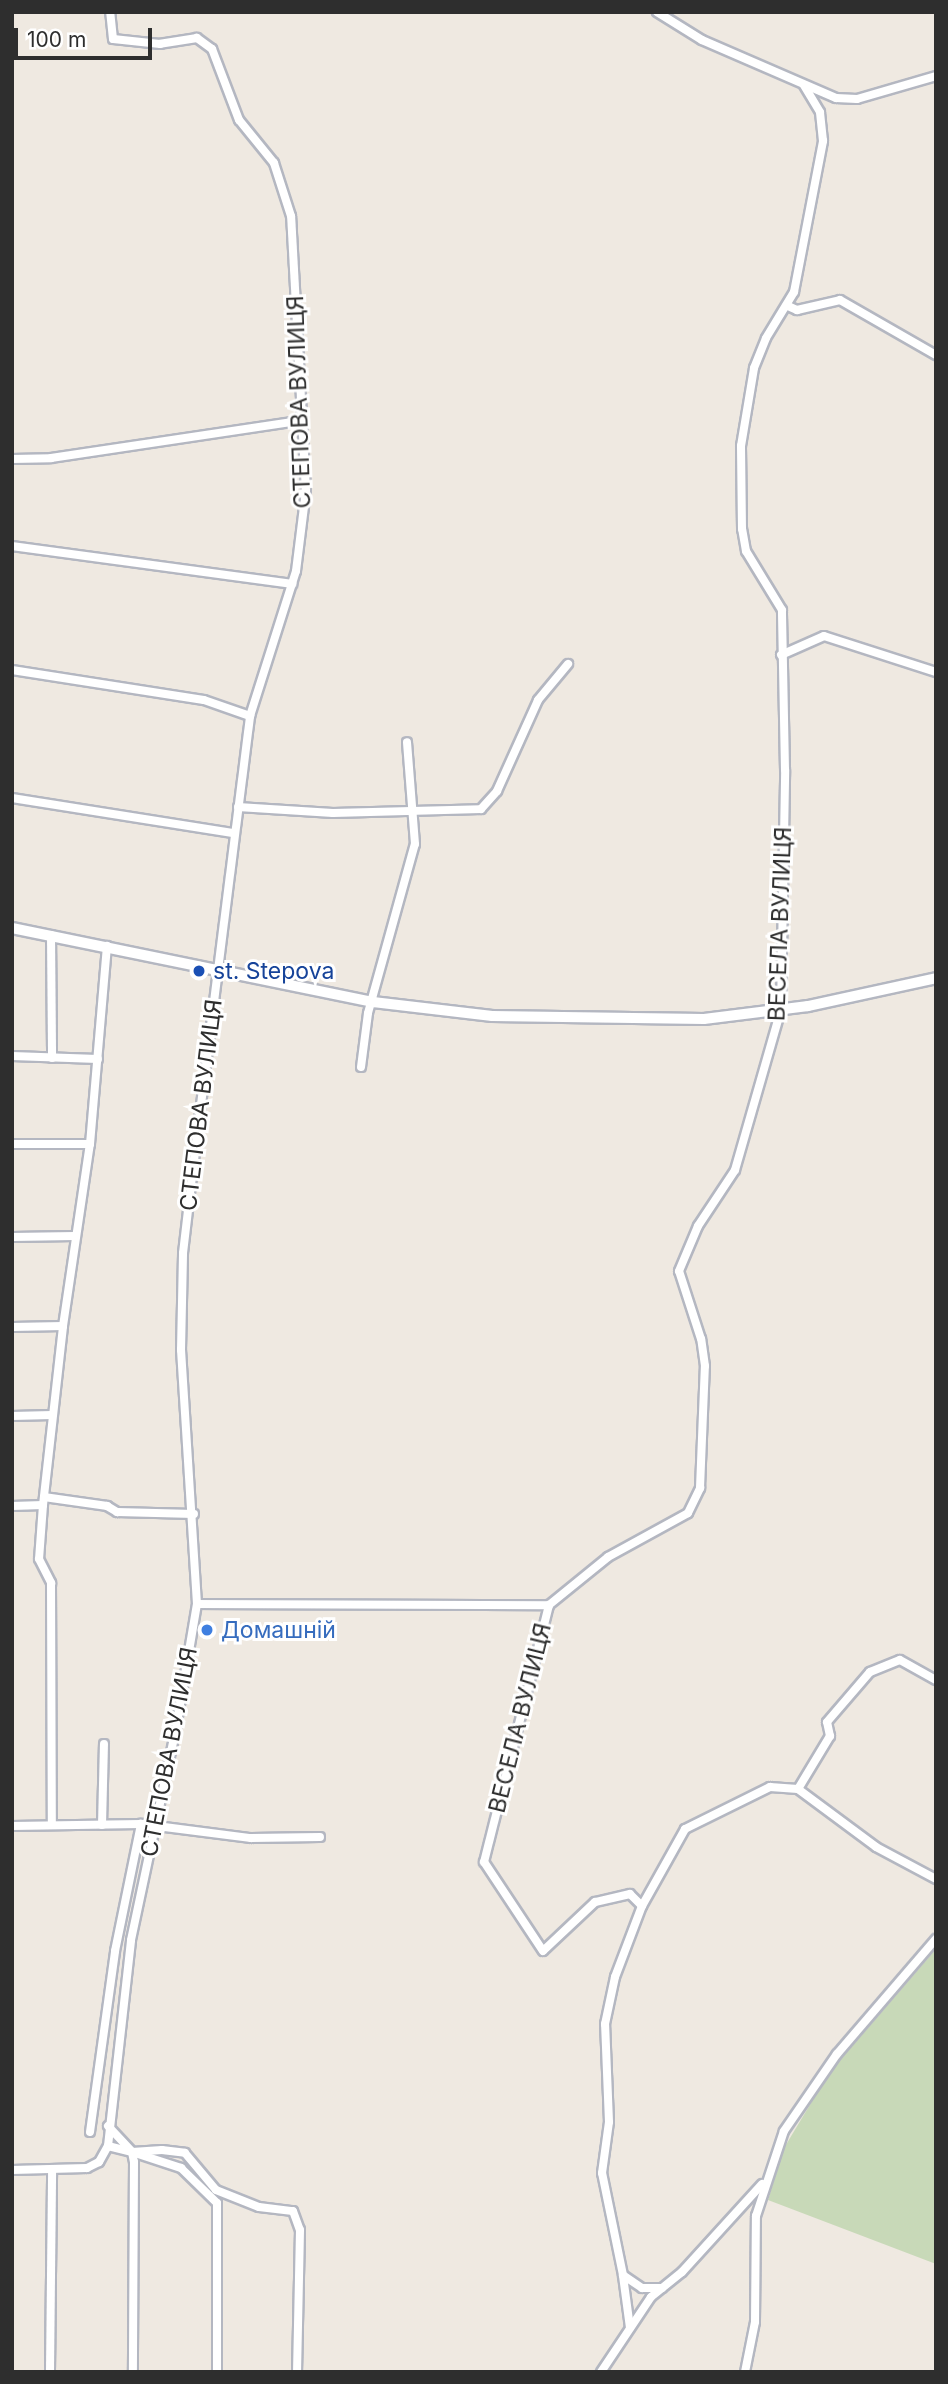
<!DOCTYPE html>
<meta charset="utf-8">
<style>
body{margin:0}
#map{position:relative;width:948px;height:2384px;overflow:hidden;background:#efe9e1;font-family:Inter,sans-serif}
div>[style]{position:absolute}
.cemetery>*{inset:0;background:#c8d9b8}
.roads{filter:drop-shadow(2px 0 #b4b7c1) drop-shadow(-2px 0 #b4b7c1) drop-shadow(0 2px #b4b7c1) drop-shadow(0 -2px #b4b7c1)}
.street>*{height:8px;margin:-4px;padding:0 4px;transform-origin:4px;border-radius:4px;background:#fff}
.secondary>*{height:10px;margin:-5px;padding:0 5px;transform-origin:5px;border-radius:5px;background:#fff}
.dots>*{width:19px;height:19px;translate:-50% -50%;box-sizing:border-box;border:4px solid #fff;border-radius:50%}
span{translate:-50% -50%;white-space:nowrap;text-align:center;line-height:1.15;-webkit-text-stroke:6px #fff;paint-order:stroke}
.street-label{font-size:23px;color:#2e2e2e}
.transit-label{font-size:23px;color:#164399}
.left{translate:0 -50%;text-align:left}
.shop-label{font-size:23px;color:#366cbe}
.frame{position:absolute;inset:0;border:14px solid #2e2e2e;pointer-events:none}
.scale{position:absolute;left:14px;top:28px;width:138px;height:32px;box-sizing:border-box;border:4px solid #2e2e2e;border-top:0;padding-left:9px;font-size:21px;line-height:24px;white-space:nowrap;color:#2e2e2e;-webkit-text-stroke:5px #fff;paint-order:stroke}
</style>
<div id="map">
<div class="cemetery">
<div style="clip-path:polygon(936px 1949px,936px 2264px,768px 2200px,784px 2148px,829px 2073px)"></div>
</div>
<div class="roads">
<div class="street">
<div style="left:657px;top:12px;width:53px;rotate:31.9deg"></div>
<div style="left:702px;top:40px;width:146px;rotate:23.4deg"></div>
<div style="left:836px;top:98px;width:21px;rotate:3deg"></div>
<div style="left:857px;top:99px;width:82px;rotate:-16.2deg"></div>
<div style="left:788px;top:306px;width:10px;rotate:24deg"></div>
<div style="left:797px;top:310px;width:44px;rotate:-13.1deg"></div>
<div style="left:840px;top:300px;width:111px;rotate:29.8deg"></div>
<div style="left:12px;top:459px;width:39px;rotate:-1deg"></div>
<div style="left:51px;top:458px;width:251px;rotate:-8.5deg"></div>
<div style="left:12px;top:546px;width:283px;rotate:7.7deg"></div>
<div style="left:781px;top:655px;width:47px;rotate:-23.8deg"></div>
<div style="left:824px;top:636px;width:118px;rotate:17.8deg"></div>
<div style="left:12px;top:670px;width:194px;rotate:8.9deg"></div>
<div style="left:204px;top:700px;width:49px;rotate:19.2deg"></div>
<div style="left:12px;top:798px;width:225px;rotate:9deg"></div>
<div style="left:238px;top:807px;width:95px;rotate:3.6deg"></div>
<div style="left:333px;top:813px;width:148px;rotate:-1.5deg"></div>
<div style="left:481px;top:809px;width:24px;rotate:-48deg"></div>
<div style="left:497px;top:791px;width:100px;rotate:-65.7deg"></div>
<div style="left:538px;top:700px;width:47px;rotate:-50.2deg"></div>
<div style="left:51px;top:935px;width:123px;rotate:89.5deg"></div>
<div style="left:12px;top:1056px;width:86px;rotate:2deg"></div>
<div style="left:361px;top:1067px;width:54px;rotate:-82.6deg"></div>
<div style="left:368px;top:1013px;width:175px;rotate:-74.5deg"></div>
<div style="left:415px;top:844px;width:102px;rotate:-94.5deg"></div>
<div style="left:12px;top:1144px;width:78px"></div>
<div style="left:12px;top:1237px;width:63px;rotate:-0.9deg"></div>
<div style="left:12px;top:1327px;width:51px;rotate:-1.1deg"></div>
<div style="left:12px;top:1416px;width:40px;rotate:-1.4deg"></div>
<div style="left:44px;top:1497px;width:64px;rotate:8.1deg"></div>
<div style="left:107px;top:1506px;width:12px;rotate:31deg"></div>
<div style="left:117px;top:1512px;width:77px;rotate:1.5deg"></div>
<div style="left:43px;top:1505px;width:54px;rotate:94.2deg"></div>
<div style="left:39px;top:1559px;width:27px;rotate:63deg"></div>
<div style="left:51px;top:1583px;width:242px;rotate:89.8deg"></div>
<div style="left:12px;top:1506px;width:31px;rotate:-2deg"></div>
<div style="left:43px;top:1505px;width:180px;rotate:-83.6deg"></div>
<div style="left:63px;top:1326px;width:184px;rotate:-81.6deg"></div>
<div style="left:90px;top:1144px;width:199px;rotate:-85.1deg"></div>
<div style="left:197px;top:1604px;width:352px;rotate:0.2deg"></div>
<div style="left:798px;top:1789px;width:62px;rotate:-58.9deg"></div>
<div style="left:830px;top:1736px;width:14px;rotate:-102deg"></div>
<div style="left:827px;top:1722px;width:66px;rotate:-49.3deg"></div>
<div style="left:870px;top:1672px;width:32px;rotate:-22deg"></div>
<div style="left:900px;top:1660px;width:41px;rotate:29.1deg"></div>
<div style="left:102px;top:1825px;width:81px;rotate:-88.6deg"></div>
<div style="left:12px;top:1826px;width:129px;rotate:-0.9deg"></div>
<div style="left:141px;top:1824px;width:111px;rotate:7.3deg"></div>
<div style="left:251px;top:1838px;width:69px;rotate:-0.8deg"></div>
<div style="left:642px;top:1906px;width:88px;rotate:-60.8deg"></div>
<div style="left:685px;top:1829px;width:95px;rotate:-26.3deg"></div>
<div style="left:770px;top:1787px;width:28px;rotate:4deg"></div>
<div style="left:798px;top:1789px;width:97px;rotate:36.6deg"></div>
<div style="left:876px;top:1847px;width:68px;rotate:28.1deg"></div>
<div style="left:108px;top:2126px;width:35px;rotate:47deg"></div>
<div style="left:132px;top:2152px;width:10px;rotate:79deg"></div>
<div style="left:134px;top:2162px;width:210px;rotate:90.3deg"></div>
<div style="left:90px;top:2132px;width:183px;rotate:-82.1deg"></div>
<div style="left:115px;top:1951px;width:130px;rotate:-78.4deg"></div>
<div style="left:108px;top:2146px;width:207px;rotate:-83.6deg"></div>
<div style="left:131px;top:1940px;width:217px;rotate:-78deg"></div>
<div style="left:176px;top:1728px;width:126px;rotate:-80.4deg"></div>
<div style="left:197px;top:1604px;width:255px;rotate:-93.6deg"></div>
<div style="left:181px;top:1350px;width:97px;rotate:-88.8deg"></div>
<div style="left:183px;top:1253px;width:94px;rotate:-83.3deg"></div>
<div style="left:194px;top:1160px;width:448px;rotate:-82.8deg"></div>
<div style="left:250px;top:716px;width:152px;rotate:-72.4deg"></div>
<div style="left:296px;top:571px;width:81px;rotate:-82.9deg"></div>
<div style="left:306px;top:491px;width:275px;rotate:-93.1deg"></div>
<div style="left:291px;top:216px;width:56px;rotate:-107.8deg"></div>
<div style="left:274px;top:163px;width:55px;rotate:-129.1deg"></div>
<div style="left:239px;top:120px;width:76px;rotate:-110.8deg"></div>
<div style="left:212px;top:49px;width:19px;rotate:-144deg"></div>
<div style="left:197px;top:38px;width:37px;rotate:171deg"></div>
<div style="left:160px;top:44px;width:47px;rotate:-173.9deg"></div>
<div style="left:113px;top:39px;width:27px;rotate:-96deg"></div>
<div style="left:132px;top:2152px;width:52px;rotate:18.1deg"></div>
<div style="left:181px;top:2168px;width:50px;rotate:44.2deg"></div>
<div style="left:217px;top:2203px;width:169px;rotate:90deg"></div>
<div style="left:12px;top:2170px;width:75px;rotate:-1.5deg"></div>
<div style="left:87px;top:2168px;width:13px;rotate:-27deg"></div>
<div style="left:99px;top:2162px;width:18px;rotate:-61deg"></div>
<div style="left:108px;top:2146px;width:25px;rotate:14deg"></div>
<div style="left:132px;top:2152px;width:30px;rotate:-4deg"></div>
<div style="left:162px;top:2150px;width:23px;rotate:7deg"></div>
<div style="left:185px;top:2153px;width:48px;rotate:50deg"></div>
<div style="left:216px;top:2190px;width:46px;rotate:21.6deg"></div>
<div style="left:259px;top:2207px;width:34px;rotate:7deg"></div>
<div style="left:293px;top:2211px;width:20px;rotate:70deg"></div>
<div style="left:300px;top:2230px;width:142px;rotate:91.2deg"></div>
<div style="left:623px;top:2276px;width:52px;rotate:82.3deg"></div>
<div style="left:662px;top:2288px;width:20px;rotate:180deg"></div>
<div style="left:642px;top:2288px;width:23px;rotate:-146deg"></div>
<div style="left:623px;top:2275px;width:104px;rotate:-101.6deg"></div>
<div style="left:602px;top:2173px;width:51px;rotate:-82.2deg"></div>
<div style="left:609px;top:2122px;width:98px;rotate:-92.3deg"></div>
<div style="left:605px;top:2024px;width:48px;rotate:-78deg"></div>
<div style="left:615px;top:1977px;width:76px;rotate:-69.2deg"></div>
<div style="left:642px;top:1906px;width:17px;rotate:-135deg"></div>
<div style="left:630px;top:1894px;width:36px;rotate:167deg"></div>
<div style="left:595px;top:1902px;width:71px;rotate:136.7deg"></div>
<div style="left:543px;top:1951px;width:107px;rotate:-123.5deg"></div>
<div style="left:484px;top:1862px;width:265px;rotate:-75.8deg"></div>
<div style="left:549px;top:1605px;width:76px;rotate:-39.1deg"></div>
<div style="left:608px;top:1557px;width:91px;rotate:-28.8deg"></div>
<div style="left:688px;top:1513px;width:28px;rotate:-64deg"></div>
<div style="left:700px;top:1488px;width:122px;rotate:-87.7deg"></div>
<div style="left:705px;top:1366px;width:27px;rotate:-98deg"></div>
<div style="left:701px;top:1339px;width:71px;rotate:-107.9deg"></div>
<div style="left:679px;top:1271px;width:49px;rotate:-67.1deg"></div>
<div style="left:698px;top:1226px;width:67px;rotate:-56.5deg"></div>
<div style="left:735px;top:1170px;width:166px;rotate:-74deg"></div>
<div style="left:781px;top:1010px;width:240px;rotate:-89deg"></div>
<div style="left:785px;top:770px;width:160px;rotate:-91.1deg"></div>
<div style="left:782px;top:610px;width:69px;rotate:-121.4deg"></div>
<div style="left:746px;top:551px;width:22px;rotate:-100deg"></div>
<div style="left:742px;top:529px;width:83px;rotate:-90.7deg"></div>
<div style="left:741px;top:446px;width:79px;rotate:-80.5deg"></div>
<div style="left:754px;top:368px;width:32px;rotate:-68deg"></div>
<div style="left:766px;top:338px;width:54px;rotate:-58.7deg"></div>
<div style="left:794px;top:292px;width:154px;rotate:-79.1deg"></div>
<div style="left:823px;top:141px;width:29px;rotate:-96deg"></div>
<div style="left:820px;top:112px;width:31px;rotate:-121deg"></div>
<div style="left:50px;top:2372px;width:203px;rotate:-89.4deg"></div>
<div style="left:601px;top:2372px;width:90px;rotate:-56.3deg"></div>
<div style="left:651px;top:2297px;width:40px;rotate:-39deg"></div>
<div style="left:682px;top:2272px;width:119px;rotate:-47.7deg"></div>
<div style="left:745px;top:2372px;width:51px;rotate:-78.7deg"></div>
<div style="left:755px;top:2322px;width:106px;rotate:-89.5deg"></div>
<div style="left:756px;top:2216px;width:89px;rotate:-71.8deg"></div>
<div style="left:784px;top:2131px;width:93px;rotate:-55.5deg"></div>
<div style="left:837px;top:2054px;width:152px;rotate:-49.3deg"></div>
</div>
<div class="secondary">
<div style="left:12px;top:928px;width:369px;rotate:11.6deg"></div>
<div style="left:373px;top:1002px;width:120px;rotate:6.7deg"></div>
<div style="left:492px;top:1016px;width:212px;rotate:0.8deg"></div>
<div style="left:704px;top:1019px;width:105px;rotate:-7.1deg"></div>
<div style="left:808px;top:1006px;width:131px;rotate:-12.3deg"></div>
</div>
</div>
<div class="dots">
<div style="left:199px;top:971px;background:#1a4fb4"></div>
<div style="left:207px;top:1630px;background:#3f7fe0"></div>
</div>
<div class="street-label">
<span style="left:299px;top:402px;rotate:-92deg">СТЕПОВА ВУЛИЦЯ</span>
<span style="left:780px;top:924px;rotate:-88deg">ВЕСЕЛА ВУЛИЦЯ</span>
<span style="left:201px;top:1105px;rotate:-83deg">СТЕПОВА ВУЛИЦЯ</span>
<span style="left:520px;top:1718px;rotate:-76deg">ВЕСЕЛА ВУЛИЦЯ</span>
<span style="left:169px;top:1752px;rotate:-79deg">СТЕПОВА ВУЛИЦЯ</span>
</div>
<div class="transit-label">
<span class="left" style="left:213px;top:971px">st. Stepova</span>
</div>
<div class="shop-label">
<span class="left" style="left:221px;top:1630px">Домашній</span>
</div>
<div class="frame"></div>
<div class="scale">100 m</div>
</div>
